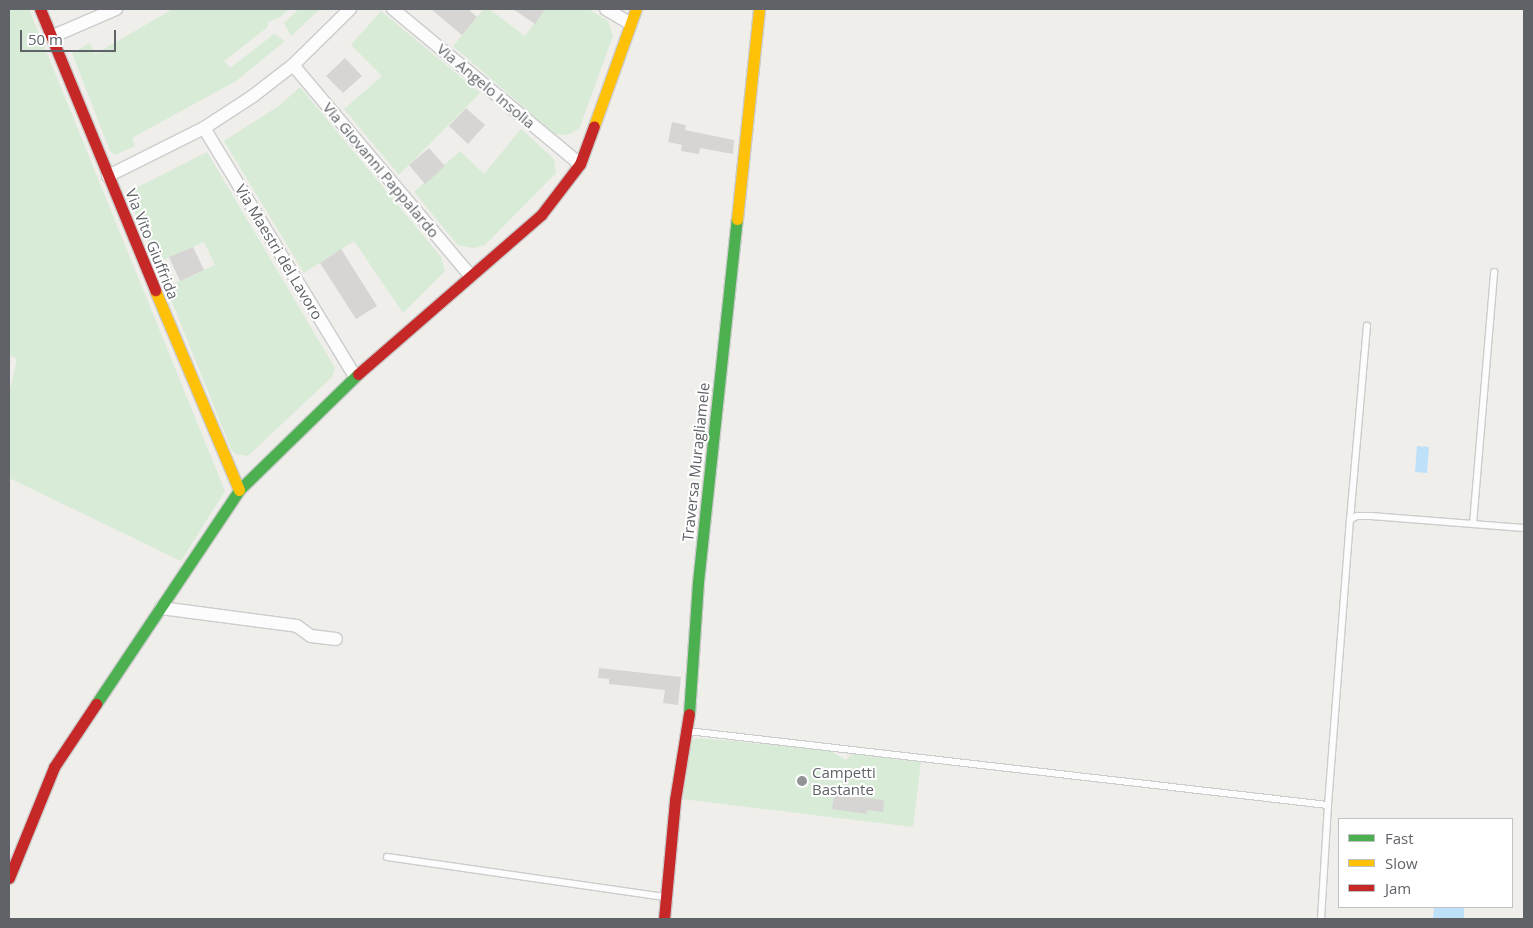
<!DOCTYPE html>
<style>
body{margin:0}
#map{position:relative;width:1533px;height:928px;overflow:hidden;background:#efeeea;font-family:"Open Sans",sans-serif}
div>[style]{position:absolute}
.green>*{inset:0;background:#d8ebd6}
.water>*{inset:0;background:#bfe0f9}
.building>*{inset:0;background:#d6d5d3}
.roads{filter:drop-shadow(1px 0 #cbcccc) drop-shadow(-1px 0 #cbcccc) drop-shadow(0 1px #cbcccc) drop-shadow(0 -1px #cbcccc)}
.lane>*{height:6px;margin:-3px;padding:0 3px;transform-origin:3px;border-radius:3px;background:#fdfcfc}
.street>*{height:12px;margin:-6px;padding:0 6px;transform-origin:6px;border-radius:6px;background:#fdfcfc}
.fast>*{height:11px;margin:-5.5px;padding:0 5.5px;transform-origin:5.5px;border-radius:5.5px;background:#4caf50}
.slow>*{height:11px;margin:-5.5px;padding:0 5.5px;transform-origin:5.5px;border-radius:5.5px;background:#ffc107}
.jam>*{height:11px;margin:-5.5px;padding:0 5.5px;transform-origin:5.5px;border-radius:5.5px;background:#c62828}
.dots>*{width:14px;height:14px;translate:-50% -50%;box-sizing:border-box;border:2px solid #fff;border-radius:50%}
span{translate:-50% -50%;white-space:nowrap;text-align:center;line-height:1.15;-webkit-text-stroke:4px #fff;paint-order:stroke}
.street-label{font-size:15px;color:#5f6368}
.poi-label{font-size:15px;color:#5f6368}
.left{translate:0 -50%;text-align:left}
.frame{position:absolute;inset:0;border:10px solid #5f6368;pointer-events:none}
.legend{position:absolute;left:1338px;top:818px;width:175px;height:90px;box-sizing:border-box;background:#fff;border:1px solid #bfc1c3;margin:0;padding:6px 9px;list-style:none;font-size:15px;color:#5f6368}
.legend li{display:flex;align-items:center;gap:10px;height:25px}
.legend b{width:25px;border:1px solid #bfc1c3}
.scale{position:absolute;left:20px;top:30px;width:96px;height:22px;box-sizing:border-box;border:2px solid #5f6368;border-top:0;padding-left:6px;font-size:15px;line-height:18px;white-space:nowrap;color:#5f6368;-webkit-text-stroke:4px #fff;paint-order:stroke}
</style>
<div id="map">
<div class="green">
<div style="clip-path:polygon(9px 9px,29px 9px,225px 491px,181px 561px,9px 478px,9px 394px,17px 359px,9px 355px)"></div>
<div style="clip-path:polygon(173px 9px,289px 9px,279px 18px,268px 22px,268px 27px,224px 61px,230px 68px,274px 34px,285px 41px,236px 81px,132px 138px,135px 146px,115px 155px,110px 151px,72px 53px,90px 43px,95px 54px)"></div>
<div style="clip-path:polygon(299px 9px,320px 9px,291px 36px,284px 23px)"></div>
<div style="clip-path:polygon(484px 9px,489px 9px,525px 36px,545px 9px,588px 9px,608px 21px,613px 36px,579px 129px,567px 135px,555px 134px,453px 46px)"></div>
<div style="clip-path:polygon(381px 11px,480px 93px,399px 175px,344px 109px,382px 76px,351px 45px)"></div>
<div style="clip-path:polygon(300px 87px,441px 257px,445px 271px,403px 313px,354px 241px,304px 273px,224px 141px,280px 105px)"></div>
<div style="clip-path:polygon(521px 129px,554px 159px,556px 173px,485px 245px,473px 248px,458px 245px,414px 192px,460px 151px,484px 174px)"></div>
<div style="clip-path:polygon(207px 152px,335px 368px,332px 377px,248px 456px,235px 454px,231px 449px,166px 287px,215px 265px,204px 242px,157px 263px,126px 193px)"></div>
<div style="clip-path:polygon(701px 738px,831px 751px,846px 760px,852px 754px,921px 762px,913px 827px,682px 799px,692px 739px)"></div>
</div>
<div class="water">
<div style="clip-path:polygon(1417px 446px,1429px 447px,1427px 473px,1415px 472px)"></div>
<div style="clip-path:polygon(1434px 907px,1464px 907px,1464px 919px,1433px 919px)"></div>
</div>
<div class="building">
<div style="clip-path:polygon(431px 9px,468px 9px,477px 17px,462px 35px)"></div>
<div style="clip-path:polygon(513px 9px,545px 9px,535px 24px)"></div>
<div style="clip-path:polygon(345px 58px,362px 76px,343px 93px,326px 76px)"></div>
<div style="clip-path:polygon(466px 108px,485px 125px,468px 144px,449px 126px)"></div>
<div style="clip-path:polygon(672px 122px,686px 125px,685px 130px,734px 140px,733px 154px,700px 148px,699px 154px,681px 151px,682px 145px,668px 142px)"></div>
<div style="clip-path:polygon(429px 148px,445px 166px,425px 184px,409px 165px)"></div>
<div style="clip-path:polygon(193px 247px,204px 270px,180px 281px,169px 257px)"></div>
<div style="clip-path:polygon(341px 249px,377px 306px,356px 319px,320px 263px)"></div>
<div style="clip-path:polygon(599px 668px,681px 677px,678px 705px,663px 703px,665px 690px,609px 684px,609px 679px,598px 678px)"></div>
<div style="clip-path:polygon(834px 794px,884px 800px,883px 812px,867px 810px,867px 814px,832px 809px)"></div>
</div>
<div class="roads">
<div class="lane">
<div style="left:1350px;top:520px;width:195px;rotate:-85deg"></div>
<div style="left:1473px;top:524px;width:253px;rotate:-85.2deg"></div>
<div style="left:688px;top:731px;width:644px;rotate:6.6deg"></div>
<div style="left:1328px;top:805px;width:114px;rotate:93.5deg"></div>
<div style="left:1328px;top:805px;width:286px;rotate:-85.6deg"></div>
<div style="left:1350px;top:520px;width:8px;rotate:-30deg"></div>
<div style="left:1357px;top:516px;width:14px"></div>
<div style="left:1371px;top:516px;width:153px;rotate:4.5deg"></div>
<div style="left:387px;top:857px;width:281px;rotate:8.2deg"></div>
</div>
<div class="street">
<div style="left:393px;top:9px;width:243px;rotate:39.7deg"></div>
<div style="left:606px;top:9px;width:29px;rotate:31deg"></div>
<div style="left:51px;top:37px;width:71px;rotate:-23.3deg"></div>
<div style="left:293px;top:65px;width:275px;rotate:49.9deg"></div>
<div style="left:204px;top:128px;width:290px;rotate:58.7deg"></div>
<div style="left:108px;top:176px;width:107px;rotate:-26.6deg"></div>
<div style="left:204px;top:128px;width:59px;rotate:-33.1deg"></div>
<div style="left:253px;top:96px;width:51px;rotate:-37.8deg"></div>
<div style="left:293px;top:65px;width:80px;rotate:-44.5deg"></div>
<div style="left:161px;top:608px;width:137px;rotate:7.5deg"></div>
<div style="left:297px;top:626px;width:17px;rotate:36deg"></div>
<div style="left:311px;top:636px;width:25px;rotate:7deg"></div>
</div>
<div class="fast">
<div style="left:96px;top:704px;width:257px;rotate:-56.2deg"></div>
<div style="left:239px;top:490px;width:166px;rotate:-44.3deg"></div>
<div style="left:689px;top:714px;width:132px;rotate:-86.1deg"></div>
<div style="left:698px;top:582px;width:365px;rotate:-83.9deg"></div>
</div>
<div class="slow">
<div style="left:594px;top:126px;width:124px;rotate:-70.3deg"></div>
<div style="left:737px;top:219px;width:211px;rotate:-84deg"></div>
<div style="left:155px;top:290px;width:217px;rotate:67.2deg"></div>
</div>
<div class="jam">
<div style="left:40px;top:9px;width:304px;rotate:67.7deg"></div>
<div style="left:358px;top:374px;width:242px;rotate:-41deg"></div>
<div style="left:541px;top:215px;width:64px;rotate:-52.6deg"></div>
<div style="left:580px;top:164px;width:40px;rotate:-69.8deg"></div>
<div style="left:9px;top:878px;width:120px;rotate:-67.9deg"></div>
<div style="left:54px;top:767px;width:76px;rotate:-56.3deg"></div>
<div style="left:664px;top:919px;width:120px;rotate:-84.7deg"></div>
<div style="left:675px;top:800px;width:87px;rotate:-80.8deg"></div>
</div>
</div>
<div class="dots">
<div style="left:802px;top:781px;background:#919496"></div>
</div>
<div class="street-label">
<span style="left:486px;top:86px;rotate:40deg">Via Angelo Insolia</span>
<span style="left:381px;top:170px;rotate:50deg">Via Giovanni Pappalardo</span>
<span style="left:152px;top:244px;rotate:68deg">Via Vito Giuffrida</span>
<span style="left:279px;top:252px;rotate:59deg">Via Maestri del Lavoro</span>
<span style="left:696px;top:462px;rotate:-84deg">Traversa Muragliamele</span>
</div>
<div class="poi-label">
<span class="left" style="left:812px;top:781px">Campetti<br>Bastante</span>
</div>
<div class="frame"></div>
<ul class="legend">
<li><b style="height:6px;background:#4caf50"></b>Fast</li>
<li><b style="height:6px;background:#ffc107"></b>Slow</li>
<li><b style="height:6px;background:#c62828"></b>Jam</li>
</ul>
<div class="scale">50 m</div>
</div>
